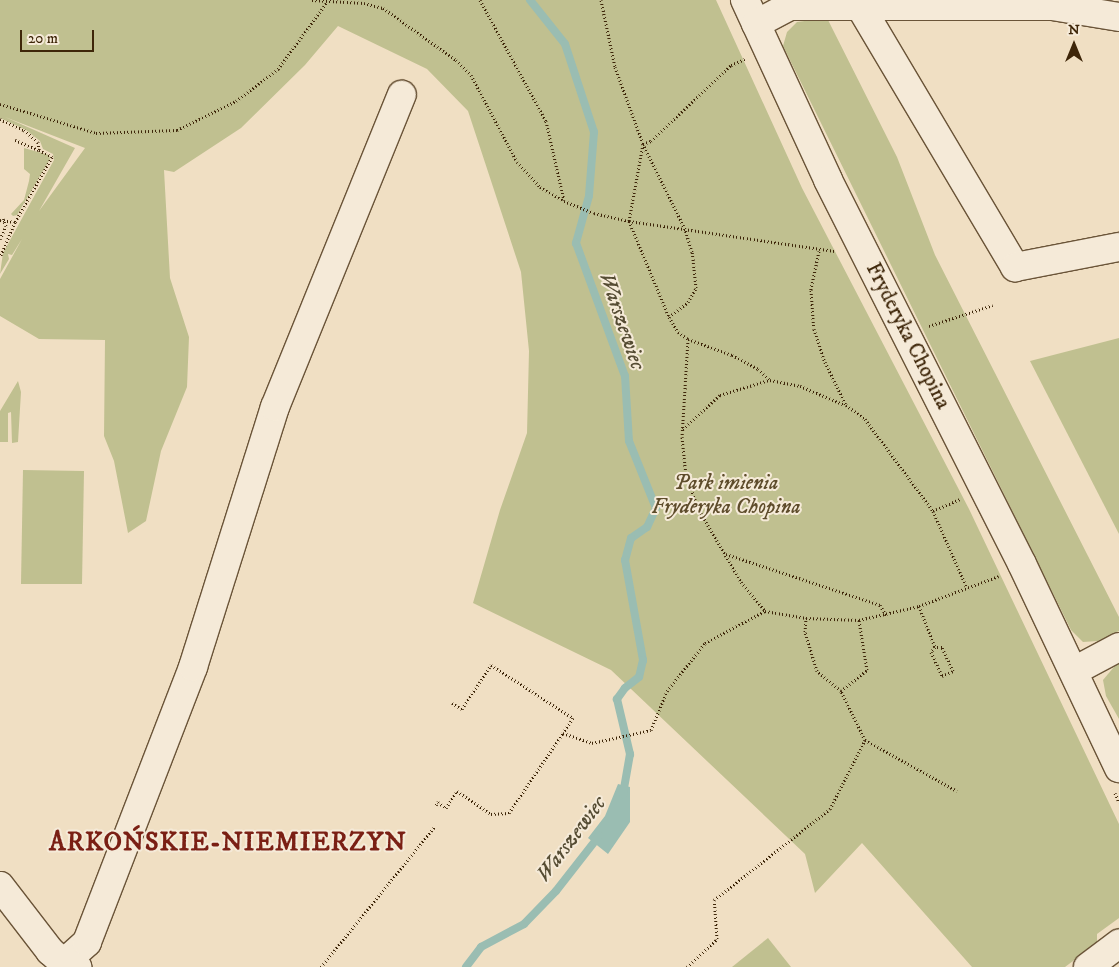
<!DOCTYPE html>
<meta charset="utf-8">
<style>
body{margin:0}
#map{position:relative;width:1119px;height:967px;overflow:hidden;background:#f0dfc3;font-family:"IM FELL DW Pica",serif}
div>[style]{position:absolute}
.green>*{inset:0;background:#c0c090}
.water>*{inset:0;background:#9abdb2}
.stream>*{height:8px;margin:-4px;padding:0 4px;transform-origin:4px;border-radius:4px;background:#9abdb2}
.path>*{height:3px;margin-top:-1.5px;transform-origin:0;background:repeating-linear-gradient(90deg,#3e2609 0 1px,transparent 0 3.5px)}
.roads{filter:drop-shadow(1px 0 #6a5438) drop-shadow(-1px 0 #6a5438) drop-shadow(0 1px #6a5438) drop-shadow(0 -1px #6a5438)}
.minor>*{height:28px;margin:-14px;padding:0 14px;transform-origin:14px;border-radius:14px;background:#f5ead8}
span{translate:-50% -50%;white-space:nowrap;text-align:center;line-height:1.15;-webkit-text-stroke:4px #f5ead8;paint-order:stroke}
.street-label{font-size:21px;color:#3e2609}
.park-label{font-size:21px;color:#5e4c2b;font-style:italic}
.water-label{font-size:22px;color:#554c33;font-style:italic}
.district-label{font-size:26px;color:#7a1f14;font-weight:700;letter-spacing:1px}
.north{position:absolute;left:1049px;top:20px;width:50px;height:50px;-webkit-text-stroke:4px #f5ead8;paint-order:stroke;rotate:0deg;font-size:14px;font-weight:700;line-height:20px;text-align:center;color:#3e2609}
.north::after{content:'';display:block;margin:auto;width:18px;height:22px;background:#3e2609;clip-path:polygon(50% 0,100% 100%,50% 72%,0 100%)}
.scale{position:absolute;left:20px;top:30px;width:74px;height:22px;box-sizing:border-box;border:2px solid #3e2609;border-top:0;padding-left:6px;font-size:15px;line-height:18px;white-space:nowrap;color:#3e2609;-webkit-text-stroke:4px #f5ead8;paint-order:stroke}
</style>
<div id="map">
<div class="green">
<div style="clip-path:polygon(evenodd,0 0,716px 0,802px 188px,969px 509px,1119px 824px,1119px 918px,1097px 934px,1097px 943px,1065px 967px,972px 967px,862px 843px,815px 893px,805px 854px,611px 670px,473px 603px,500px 510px,527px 433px,529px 351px,521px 272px,468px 111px,427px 69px,338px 26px,305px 65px,241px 128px,174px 172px,164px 170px,170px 278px,189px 337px,187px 387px,161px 451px,146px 521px,128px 533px,114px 461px,104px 436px,105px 340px,39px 339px,0 316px,0 279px,22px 239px,12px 255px,8px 254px,9px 259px,0 274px,3px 253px,54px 160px,53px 154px,43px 149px,40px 141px,26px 130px,0 118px,0 0,5px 117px,85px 148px,39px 211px,75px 148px,5px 117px)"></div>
<div style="clip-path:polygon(827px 18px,897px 157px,935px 255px,1119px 617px,1119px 631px,1098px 641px,1083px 642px,1071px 630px,783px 46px,787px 32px,797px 22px)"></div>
<div style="clip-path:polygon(24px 148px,49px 155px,50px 159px,17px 215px,13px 216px,11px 214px,24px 200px,29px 181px,30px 174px,24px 169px)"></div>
<div style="clip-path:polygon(1119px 338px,1119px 534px,1030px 361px)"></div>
<div style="clip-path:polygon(18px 381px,21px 392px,18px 442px,12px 443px,11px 412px,8px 413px,8px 442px,0 442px,0 411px)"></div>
<div style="clip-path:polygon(23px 470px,84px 471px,82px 584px,21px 584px)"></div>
<div style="clip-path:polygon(1119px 661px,1119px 719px,1106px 696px,1103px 680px)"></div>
<div style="clip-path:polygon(768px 938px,791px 967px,732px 967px)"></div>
</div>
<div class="water">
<div style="clip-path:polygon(618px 784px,630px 787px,630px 822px,608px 854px,588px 838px,605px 816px)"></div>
</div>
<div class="stream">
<div style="left:530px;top:0;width:56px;rotate:51.5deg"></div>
<div style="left:565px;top:44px;width:93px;rotate:71.8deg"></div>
<div style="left:594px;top:132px;width:64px;rotate:94.5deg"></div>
<div style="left:589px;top:196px;width:49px;rotate:105.5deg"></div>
<div style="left:576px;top:243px;width:142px;rotate:69.8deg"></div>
<div style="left:625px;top:376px;width:65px;rotate:86.5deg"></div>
<div style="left:629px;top:441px;width:72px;rotate:68.1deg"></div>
<div style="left:656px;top:508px;width:21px;rotate:115deg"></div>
<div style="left:647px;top:527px;width:19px;rotate:145deg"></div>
<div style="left:631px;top:538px;width:23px;rotate:105deg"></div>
<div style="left:625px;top:560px;width:102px;rotate:79.8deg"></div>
<div style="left:643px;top:660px;width:17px;rotate:103deg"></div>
<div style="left:639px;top:677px;width:18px;rotate:142deg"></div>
<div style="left:625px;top:688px;width:14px;rotate:126deg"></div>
<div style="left:617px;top:699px;width:57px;rotate:76.7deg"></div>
<div style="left:630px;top:754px;width:41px;rotate:99.9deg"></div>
<div style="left:466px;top:967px;width:25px;rotate:-53deg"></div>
<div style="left:481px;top:947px;width:49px;rotate:-28.1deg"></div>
<div style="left:524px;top:924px;width:46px;rotate:-45.9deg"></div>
<div style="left:556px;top:891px;width:70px;rotate:-52deg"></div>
</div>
<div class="path">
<div style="left:312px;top:0;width:52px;rotate:3.3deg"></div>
<div style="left:364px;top:3px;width:20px;rotate:15deg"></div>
<div style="left:383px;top:8px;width:90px;rotate:35.5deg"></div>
<div style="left:456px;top:60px;width:21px;rotate:45deg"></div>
<div style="left:471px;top:75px;width:98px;rotate:62.1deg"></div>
<div style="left:517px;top:162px;width:34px;rotate:47deg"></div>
<div style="left:540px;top:187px;width:28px;rotate:30deg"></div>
<div style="left:564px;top:201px;width:32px;rotate:22deg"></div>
<div style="left:594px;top:213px;width:36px;rotate:13deg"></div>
<div style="left:629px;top:221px;width:208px;rotate:8.3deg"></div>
<div style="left:480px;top:0;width:138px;rotate:61.4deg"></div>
<div style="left:546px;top:121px;width:81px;rotate:77.2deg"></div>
<div style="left:601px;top:0;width:68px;rotate:78.2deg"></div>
<div style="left:615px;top:67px;width:82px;rotate:70deg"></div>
<div style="left:643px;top:144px;width:9px;rotate:-21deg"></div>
<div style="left:651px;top:141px;width:110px;rotate:-43.5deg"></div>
<div style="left:731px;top:65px;width:15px;rotate:-23deg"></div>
<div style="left:0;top:104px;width:100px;rotate:16.8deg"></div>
<div style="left:96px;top:133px;width:81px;rotate:-2.1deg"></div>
<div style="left:177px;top:130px;width:66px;rotate:-26.2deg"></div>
<div style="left:236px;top:101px;width:53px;rotate:-37.3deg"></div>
<div style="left:278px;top:69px;width:83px;rotate:-53.8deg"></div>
<div style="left:0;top:119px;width:26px;rotate:25deg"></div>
<div style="left:24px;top:130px;width:18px;rotate:41deg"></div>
<div style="left:38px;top:142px;width:8px;rotate:83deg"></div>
<div style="left:39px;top:150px;width:15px;rotate:28deg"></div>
<div style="left:52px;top:157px;width:75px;rotate:119.6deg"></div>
<div style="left:15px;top:222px;width:38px;rotate:113deg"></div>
<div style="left:15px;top:140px;width:26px;rotate:23deg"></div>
<div style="left:0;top:220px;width:15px;rotate:8deg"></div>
<div style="left:0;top:239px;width:14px;rotate:-65deg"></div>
<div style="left:6px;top:226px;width:8px;rotate:-113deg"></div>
<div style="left:819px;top:251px;width:40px;rotate:102deg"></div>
<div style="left:811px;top:290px;width:39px;rotate:86deg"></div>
<div style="left:814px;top:329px;width:35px;rotate:72deg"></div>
<div style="left:825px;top:362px;width:48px;rotate:64deg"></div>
<div style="left:846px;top:405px;width:24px;rotate:36deg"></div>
<div style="left:865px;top:419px;width:114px;rotate:53.5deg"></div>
<div style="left:933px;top:511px;width:84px;rotate:66.2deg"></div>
<div style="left:669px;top:317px;width:24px;rotate:-38deg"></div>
<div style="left:688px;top:302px;width:16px;rotate:-60deg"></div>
<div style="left:696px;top:288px;width:36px;rotate:-96deg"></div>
<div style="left:692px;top:252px;width:24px;rotate:-107deg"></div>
<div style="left:685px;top:229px;width:95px;rotate:-116.3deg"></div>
<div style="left:643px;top:144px;width:78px;rotate:100.3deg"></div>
<div style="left:629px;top:221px;width:104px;rotate:67.4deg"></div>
<div style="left:669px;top:317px;width:17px;rotate:59deg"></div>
<div style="left:678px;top:332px;width:12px;rotate:35deg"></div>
<div style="left:688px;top:339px;width:98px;rotate:93.5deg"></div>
<div style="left:682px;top:437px;width:39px;rotate:84deg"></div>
<div style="left:686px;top:476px;width:36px;rotate:69deg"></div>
<div style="left:699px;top:510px;width:83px;rotate:59.7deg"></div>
<div style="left:741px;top:582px;width:38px;rotate:50deg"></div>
<div style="left:765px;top:611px;width:42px;rotate:9.7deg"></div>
<div style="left:806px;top:618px;width:53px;rotate:2.2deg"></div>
<div style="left:859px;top:620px;width:62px;rotate:-13.1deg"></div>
<div style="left:919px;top:606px;width:85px;rotate:-20.6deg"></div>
<div style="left:929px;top:326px;width:67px;rotate:-18.2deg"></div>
<div style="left:688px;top:339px;width:47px;rotate:20deg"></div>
<div style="left:732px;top:355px;width:30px;rotate:28deg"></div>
<div style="left:758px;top:369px;width:16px;rotate:43deg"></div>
<div style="left:770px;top:380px;width:31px;rotate:11deg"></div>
<div style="left:800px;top:386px;width:49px;rotate:22.9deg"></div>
<div style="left:683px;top:429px;width:50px;rotate:-42.6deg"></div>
<div style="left:720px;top:395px;width:51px;rotate:-17deg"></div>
<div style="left:933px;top:511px;width:30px;rotate:-24deg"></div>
<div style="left:726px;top:554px;width:162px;rotate:18.3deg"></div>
<div style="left:880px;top:605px;width:12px;rotate:59deg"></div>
<div style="left:919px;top:606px;width:44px;rotate:68.7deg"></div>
<div style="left:935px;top:647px;width:6px;rotate:129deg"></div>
<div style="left:931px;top:652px;width:26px;rotate:65deg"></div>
<div style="left:942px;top:676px;width:12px;rotate:-24deg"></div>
<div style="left:953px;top:671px;width:26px;rotate:-115deg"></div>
<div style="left:942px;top:647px;width:7px;rotate:180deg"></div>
<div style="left:841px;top:691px;width:33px;rotate:-39deg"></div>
<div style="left:867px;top:670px;width:51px;rotate:-99.1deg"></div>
<div style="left:452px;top:703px;width:12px;rotate:31deg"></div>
<div style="left:462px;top:709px;width:53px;rotate:-56.6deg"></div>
<div style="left:491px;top:665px;width:98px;rotate:32.9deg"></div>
<div style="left:573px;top:718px;width:18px;rotate:124deg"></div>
<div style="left:563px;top:733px;width:31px;rotate:19deg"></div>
<div style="left:592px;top:743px;width:60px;rotate:-12.4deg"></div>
<div style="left:651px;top:730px;width:42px;rotate:-67.7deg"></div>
<div style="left:667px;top:691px;width:61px;rotate:-51.6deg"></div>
<div style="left:705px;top:643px;width:68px;rotate:-28.1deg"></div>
<div style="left:865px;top:740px;width:105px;rotate:29deg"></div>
<div style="left:1115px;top:793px;width:10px;rotate:66deg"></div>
<div style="left:436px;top:805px;width:4px;rotate:-56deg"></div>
<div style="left:438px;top:802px;width:10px;rotate:37deg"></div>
<div style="left:446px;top:808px;width:20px;rotate:-57deg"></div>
<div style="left:457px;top:791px;width:41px;rotate:34.1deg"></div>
<div style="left:491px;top:814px;width:18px;rotate:-3deg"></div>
<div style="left:509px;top:813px;width:97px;rotate:-56deg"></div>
<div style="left:321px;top:967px;width:181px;rotate:-51deg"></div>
<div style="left:687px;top:967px;width:41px;rotate:-43deg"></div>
<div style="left:717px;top:939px;width:39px;rotate:-94deg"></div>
<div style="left:714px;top:900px;width:147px;rotate:-38.1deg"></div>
<div style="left:830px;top:809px;width:77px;rotate:-63.1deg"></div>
<div style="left:865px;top:740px;width:55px;rotate:-116.1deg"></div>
<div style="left:841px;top:691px;width:31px;rotate:-140deg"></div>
<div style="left:817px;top:671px;width:41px;rotate:-107.1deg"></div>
<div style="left:805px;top:632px;width:14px;rotate:-86deg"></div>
</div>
<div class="roads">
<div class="minor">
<div style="left:745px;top:0;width:198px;rotate:65.2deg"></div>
<div style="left:828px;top:180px;width:430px;rotate:63.2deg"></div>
<div style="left:1022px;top:564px;width:226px;rotate:64.6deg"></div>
<div style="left:860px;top:6px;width:304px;rotate:59.3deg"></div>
<div style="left:1015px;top:267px;width:106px;rotate:-10.9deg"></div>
<div style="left:756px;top:24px;width:38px;rotate:-28deg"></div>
<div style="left:790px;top:6px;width:262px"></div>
<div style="left:1052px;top:6px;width:68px;rotate:9.3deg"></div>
<div style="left:1074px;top:671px;width:51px;rotate:-28.1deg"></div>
<div style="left:0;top:886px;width:82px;rotate:52.4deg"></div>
<div style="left:50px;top:951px;width:18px;rotate:41deg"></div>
<div style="left:64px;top:963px;width:14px;rotate:17deg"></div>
<div style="left:64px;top:963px;width:31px;rotate:-42deg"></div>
<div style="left:87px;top:942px;width:295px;rotate:-68.9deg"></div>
<div style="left:193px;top:667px;width:273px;rotate:-72.5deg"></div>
<div style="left:275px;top:407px;width:337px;rotate:-67.9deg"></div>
<div style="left:1088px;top:967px;width:39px;rotate:-37deg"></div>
</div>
</div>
<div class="street-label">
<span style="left:908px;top:336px;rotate:63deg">Fryderyka Chopina</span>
</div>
<div class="park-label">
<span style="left:726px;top:495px">Park imienia<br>Fryderyka Chopina</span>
</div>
<div class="water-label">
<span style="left:622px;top:321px;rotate:71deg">Warszewiec</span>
<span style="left:571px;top:839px;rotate:-53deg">Warszewiec</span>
</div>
<div class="district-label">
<span style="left:228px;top:843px">ARKOŃSKIE-NIEMIERZYN</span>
</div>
<div class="north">N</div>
<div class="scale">20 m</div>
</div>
